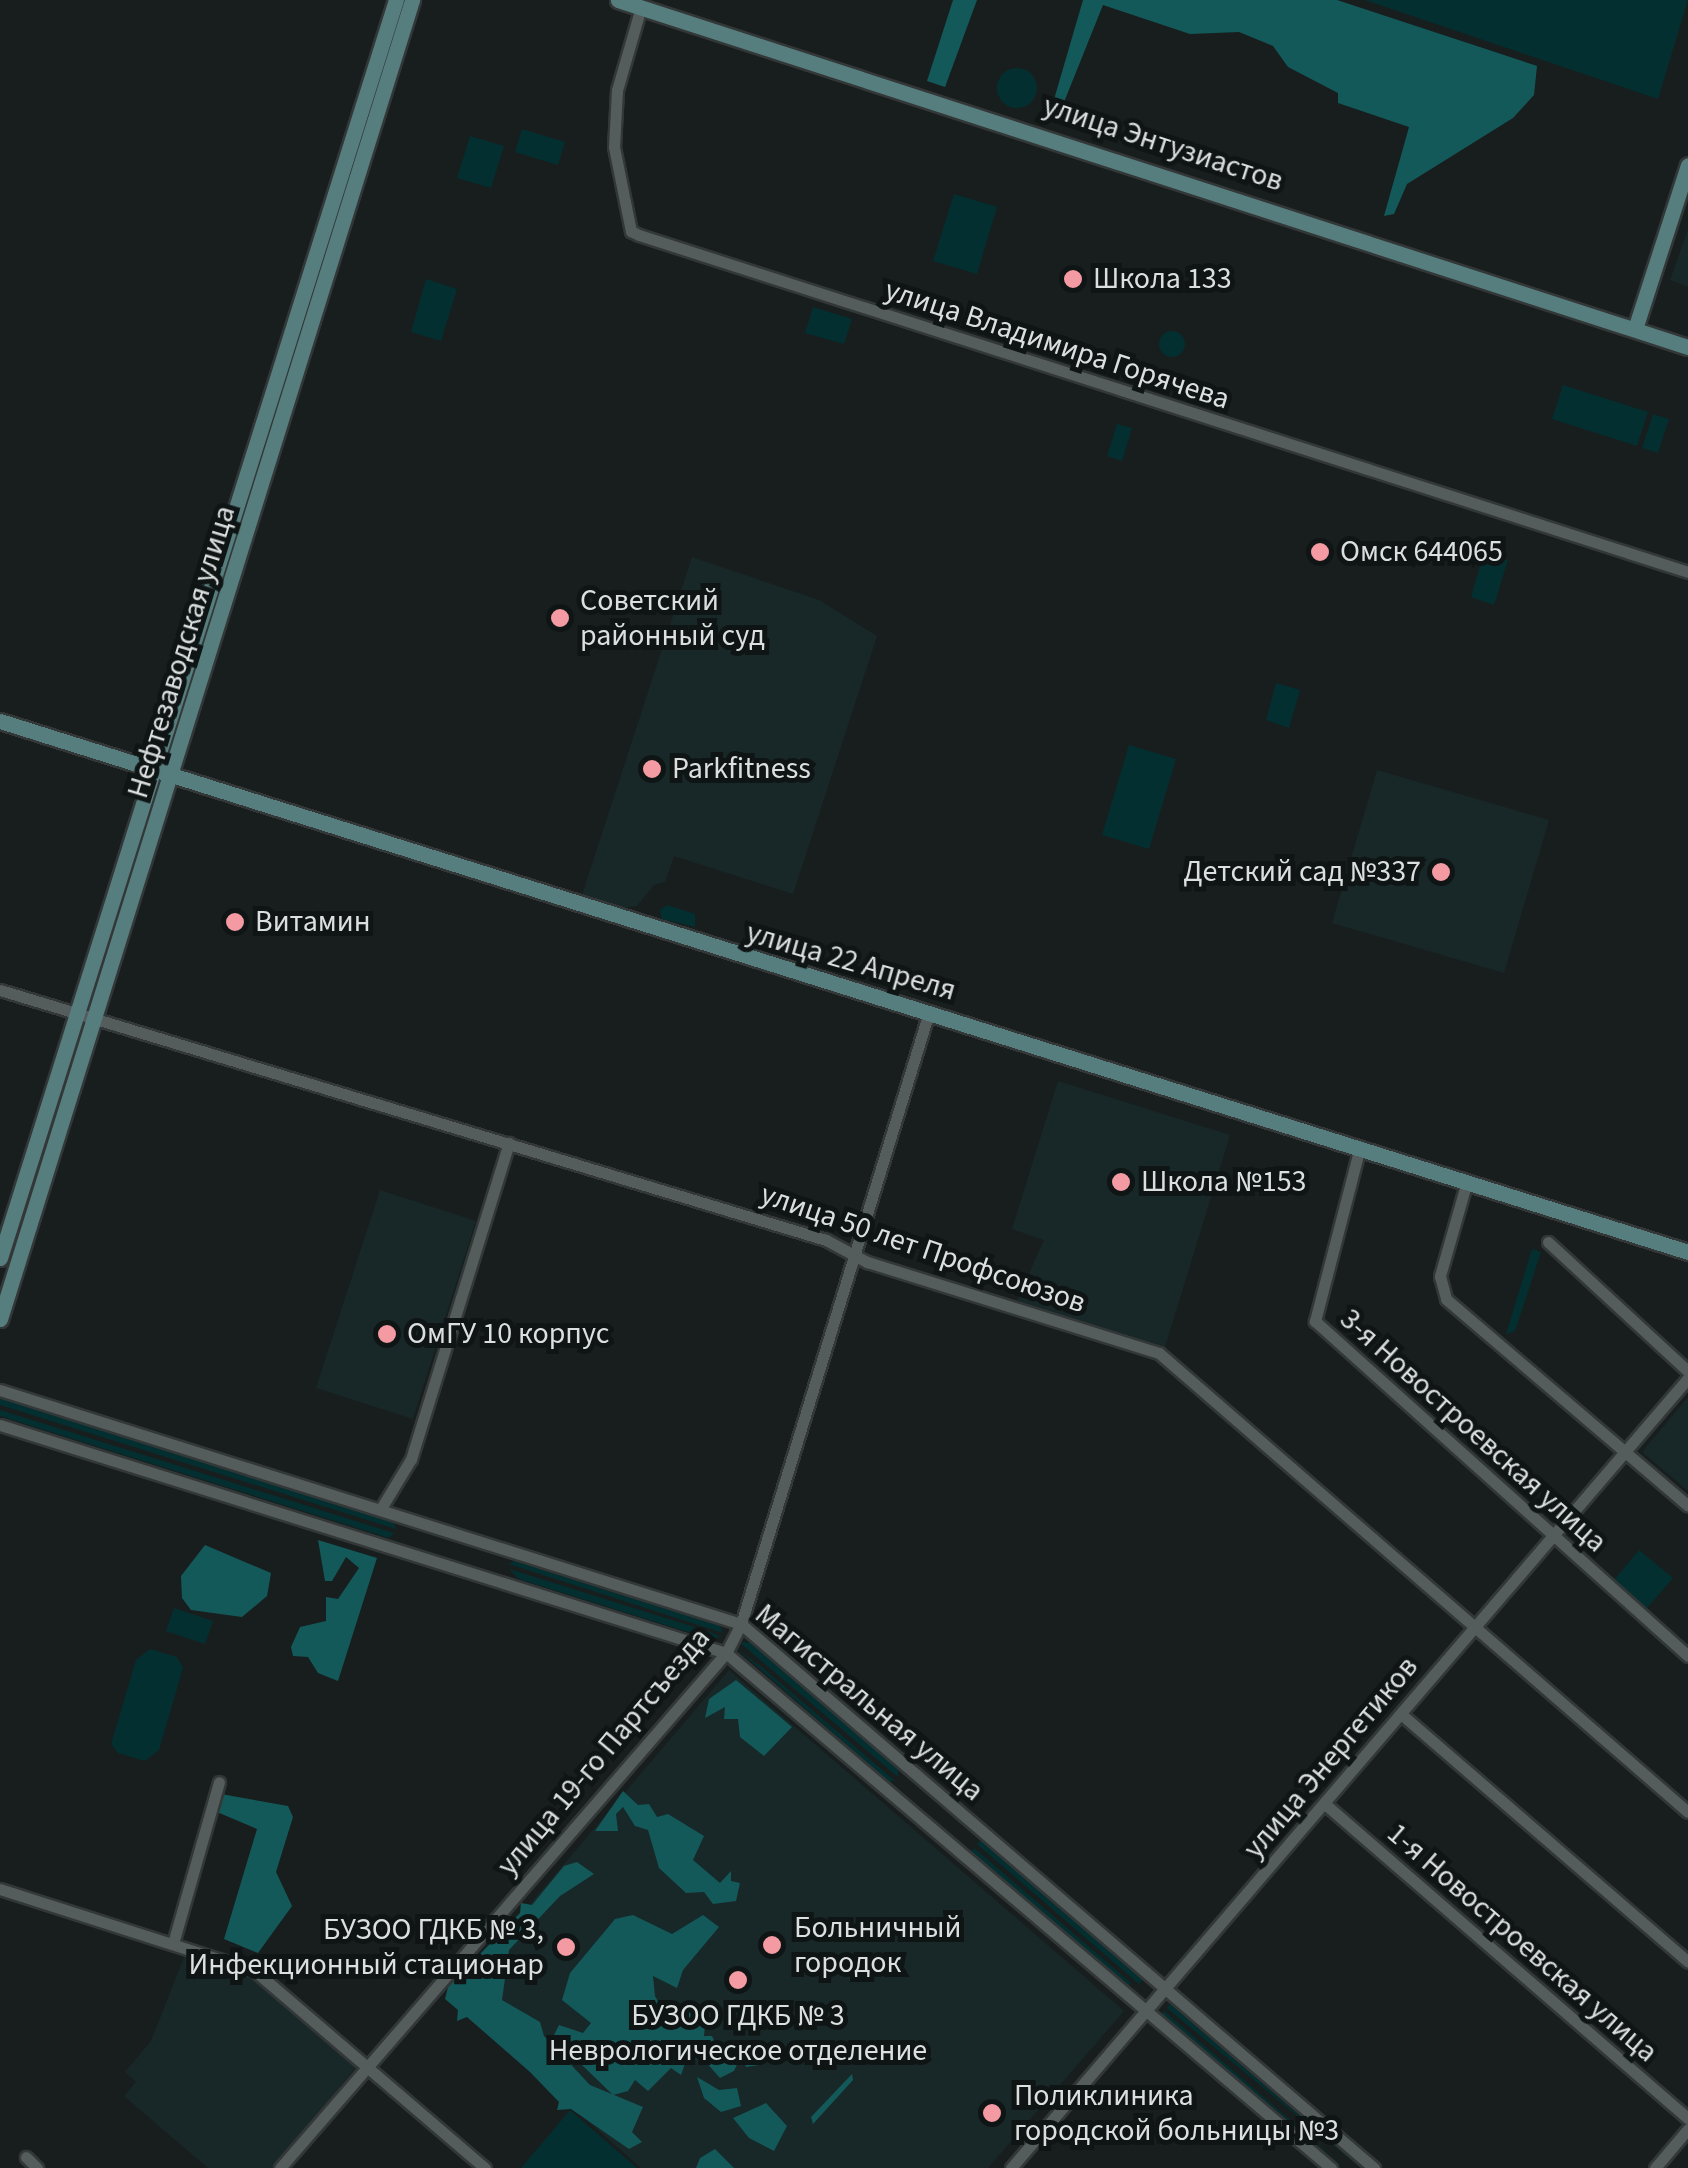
<!DOCTYPE html>
<meta charset="utf-8">
<style>
body{margin:0}
#map{position:relative;width:1688px;height:2168px;overflow:hidden;background:#181e1e;font-family:"Source Sans 3",sans-serif}
div>[style]{position:absolute}
.built>*{inset:0;background:#182727}
.green>*{inset:0;background:#042f30}
.round{border-radius:50%}
.forest>*{inset:0;background:#13595a}
.roads{filter:drop-shadow(2px 0 #333737) drop-shadow(-2px 0 #333737) drop-shadow(0 2px #333737) drop-shadow(0 -2px #333737)}
.minor>*{height:11px;margin:-5.5px;padding:0 5.5px;transform-origin:5.5px;border-radius:5.5px;background:#545c5c}
.secondary>*{height:15px;margin:-7.5px;padding:0 7.5px;transform-origin:7.5px;border-radius:7.5px;background:#567e7f}
.dots>*{width:28px;height:28px;translate:-50% -50%;box-sizing:border-box;border:5px solid #0f1515;border-radius:50%}
span{translate:-50% -50%;white-space:nowrap;text-align:center;line-height:1.15;-webkit-text-stroke:10px #0f1515;paint-order:stroke}
.street-label{font-size:30px;color:#dbdfdf}
.poi-label{font-size:30px;color:#dbdfdf}
.left{translate:0 -50%;text-align:left}
.right{translate:-100% -50%;text-align:right}
</style>
<div id="map">
<div class="built">
<div style="clip-path:polygon(1688px 229px,1688px 287px,1670px 280px)"></div>
<div style="clip-path:polygon(692px 557px,819px 600px,877px 636px,793px 894px,674px 856px,665px 882px,654px 885px,637px 906px,624px 908px,582px 895px)"></div>
<div style="clip-path:polygon(1377px 770px,1549px 820px,1504px 973px,1332px 923px)"></div>
<div style="clip-path:polygon(1058px 1081px,1230px 1135px,1165px 1347px,1017px 1301px,1044px 1240px,1012px 1229px)"></div>
<div style="clip-path:polygon(380px 1190px,476px 1221px,413px 1419px,316px 1388px)"></div>
<div style="clip-path:polygon(1688px 1397px,1688px 1491px,1642px 1452px)"></div>
<div style="clip-path:polygon(729px 1670px,1124px 2011px,988px 2168px,641px 2168px,449px 1999px)"></div>
<div style="clip-path:polygon(187px 1950px,238px 1967px,356px 2067px,274px 2168px,208px 2168px,124px 2096px,136px 2082px,125px 2072px,151px 2041px)"></div>
</div>
<div class="green">
<div style="clip-path:polygon(1365px 0,1688px 0,1658px 99px)"></div>
<div class="round" style="left:997px;top:68px;width:40px;height:40px"></div>
<div style="clip-path:polygon(522px 129px,565px 142px,558px 165px,515px 152px)"></div>
<div style="clip-path:polygon(470px 136px,504px 146px,491px 188px,457px 178px)"></div>
<div style="clip-path:polygon(954px 194px,997px 207px,977px 274px,933px 261px)"></div>
<div style="clip-path:polygon(426px 279px,457px 289px,441px 341px,411px 332px)"></div>
<div style="clip-path:polygon(813px 307px,852px 319px,844px 344px,805px 333px)"></div>
<div class="round" style="left:1159px;top:331px;width:26px;height:26px"></div>
<div style="clip-path:polygon(1563px 385px,1648px 412px,1637px 446px,1552px 419px)"></div>
<div style="clip-path:polygon(1653px 414px,1669px 419px,1658px 453px,1642px 448px)"></div>
<div style="clip-path:polygon(1117px 424px,1132px 428px,1122px 461px,1107px 456px)"></div>
<div style="clip-path:polygon(1484px 552px,1508px 560px,1494px 605px,1471px 597px)"></div>
<div style="clip-path:polygon(1276px 683px,1300px 690px,1289px 728px,1266px 720px)"></div>
<div style="clip-path:polygon(1129px 745px,1176px 759px,1149px 849px,1102px 835px)"></div>
<div style="clip-path:polygon(667px 905px,695px 914px,695px 927px,662px 919px,660px 910px)"></div>
<div style="clip-path:polygon(1532px 1249px,1541px 1252px,1515px 1331px,1506px 1334px)"></div>
<div style="clip-path:polygon(0 1398px,393px 1521px,396px 1529px,0 1405px)"></div>
<div style="clip-path:polygon(0 1410px,394px 1533px,389px 1538px,0 1416px)"></div>
<div style="clip-path:polygon(1639px 1550px,1673px 1578px,1647px 1608px,1614px 1580px)"></div>
<div style="clip-path:polygon(514px 1561px,720px 1626px,723px 1633px,509px 1564px)"></div>
<div style="clip-path:polygon(509px 1569px,710px 1632px,721px 1637px,710px 1639px,519px 1579px)"></div>
<div style="clip-path:polygon(174px 1608px,213px 1621px,205px 1644px,166px 1631px)"></div>
<div style="clip-path:polygon(739px 1642px,751px 1643px,898px 1768px,898px 1777px)"></div>
<div style="clip-path:polygon(736px 1648px,763px 1668px,895px 1781px,888px 1781px)"></div>
<div style="clip-path:polygon(150px 1649px,177px 1657px,183px 1668px,159px 1750px,145px 1761px,118px 1753px,111px 1744px,136px 1660px)"></div>
<div style="clip-path:polygon(981px 1840px,1143px 1979px,1139px 1984px,977px 1844px)"></div>
<div style="clip-path:polygon(974px 1848px,1131px 1983px,1128px 1987px,971px 1852px)"></div>
<div style="clip-path:polygon(1170px 2004px,1360px 2168px,1167px 2008px)"></div>
<div style="clip-path:polygon(1164px 2011px,1346px 2168px,1161px 2015px)"></div>
<div style="clip-path:polygon(570px 2110px,637px 2168px,521px 2168px)"></div>
</div>
<div class="forest">
<div style="clip-path:polygon(953px 0,977px 0,945px 87px,927px 81px)"></div>
<div style="clip-path:polygon(1083px 0,1337px 0,1537px 66px,1534px 95px,1513px 118px,1407px 184px,1394px 214px,1384px 216px,1409px 127px,1338px 103px,1338px 93px,1288px 67px,1273px 46px,1239px 32px,1190px 34px,1103px 5px,1056px 122px,1048px 120px)"></div>
<div style="clip-path:polygon(318px 1540px,377px 1558px,338px 1681px,318px 1673px,308px 1657px,293px 1656px,291px 1647px,300px 1627px,326px 1621px,326px 1597px,338px 1599px,359px 1568px,346px 1557px,332px 1581px,325px 1581px)"></div>
<div style="clip-path:polygon(205px 1545px,271px 1573px,267px 1596px,242px 1617px,191px 1610px,182px 1598px,181px 1576px)"></div>
<div style="clip-path:polygon(736px 1680px,792px 1727px,764px 1756px,740px 1737px,738px 1719px,724px 1719px,725px 1707px,705px 1718px,709px 1699px)"></div>
<div style="clip-path:polygon(623px 1791px,638px 1805px,649px 1804px,657px 1817px,668px 1814px,704px 1836px,693px 1860px,720px 1883px,731px 1871px,731px 1881px,740px 1883px,736px 1901px,713px 1904px,704px 1892px,686px 1893px,659px 1868px,648px 1830px,635px 1826px,623px 1807px,616px 1814px,618px 1831px,595px 1831px)"></div>
<div style="clip-path:polygon(221px 1794px,288px 1806px,293px 1817px,276px 1872px,292px 1906px,258px 1953px,224px 1939px,257px 1829px,217px 1812px)"></div>
<div style="clip-path:polygon(577px 1862px,594px 1874px,560px 1896px,509px 1950px,502px 2000px,540px 2022px,544px 2036px,590px 2085px,643px 2107px,632px 2132px,642px 2142px,629px 2149px,571px 2109px,557px 2110px,559px 2102px,530px 2072px,467px 2017px,457px 2021px,458px 2010px,445px 1999px,448px 1987px,520px 1913px,521px 1903px,532px 1905px,564px 1866px)"></div>
<div style="clip-path:polygon(633px 1915px,672px 1934px,703px 1915px,719px 1927px,683px 1970px,677px 1988px,653px 1976px,655px 1996px,663px 2010px,671px 2000px,706px 2015px,704px 2036px,712px 2036px,719px 2051px,741px 2054px,736px 2047px,744px 2047px,761px 2057px,759px 2065px,746px 2067px,742px 2054px,734px 2071px,720px 2078px,704px 2060px,687px 2058px,681px 2075px,671px 2068px,648px 2091px,635px 2080px,628px 2091px,613px 2095px,553px 2037px,559px 2025px,583px 2033px,591px 2023px,562px 2000px,570px 1973px,615px 1919px)"></div>
<div style="clip-path:polygon(852px 2074px,853px 2080px,813px 2124px,811px 2117px)"></div>
<div style="clip-path:polygon(697px 2077px,719px 2090px,737px 2088px,741px 2106px,721px 2112px,704px 2098px)"></div>
<div style="clip-path:polygon(766px 2103px,787px 2126px,774px 2151px,749px 2138px,733px 2118px)"></div>
<div style="clip-path:polygon(715px 2149px,734px 2168px,696px 2168px,700px 2158px)"></div>
</div>
<div class="roads">
<div class="minor">
<div style="left:641px;top:7px;width:86px;rotate:106.1deg"></div>
<div style="left:617px;top:90px;width:57px;rotate:93deg"></div>
<div style="left:614px;top:147px;width:86px;rotate:78.6deg"></div>
<div style="left:631px;top:231px;width:9px;rotate:27deg"></div>
<div style="left:639px;top:235px;width:1102px;rotate:17.81deg"></div>
<div style="left:0;top:990px;width:863px;rotate:16.84deg"></div>
<div style="left:826px;top:1240px;width:47px;rotate:28.2deg"></div>
<div style="left:867px;top:1262px;width:306px;rotate:17.3deg"></div>
<div style="left:1159px;top:1353px;width:700px;rotate:40.95deg"></div>
<div style="left:1360px;top:1147px;width:180px;rotate:104.5deg"></div>
<div style="left:1315px;top:1321px;width:501px;rotate:41.93deg"></div>
<div style="left:1467px;top:1181px;width:99px;rotate:105.9deg"></div>
<div style="left:1440px;top:1276px;width:24px;rotate:75deg"></div>
<div style="left:1446px;top:1299px;width:318px;rotate:40.5deg"></div>
<div style="left:1548px;top:1242px;width:190px;rotate:42.7deg"></div>
<div style="left:0;top:1390px;width:777px;rotate:17.53deg"></div>
<div style="left:741px;top:1624px;width:835px;rotate:40.68deg"></div>
<div style="left:0;top:1425px;width:761px;rotate:17.43deg"></div>
<div style="left:726px;top:1653px;width:795px;rotate:40.41deg"></div>
<div style="left:380px;top:1510px;width:60px;rotate:-58.7deg"></div>
<div style="left:411px;top:1459px;width:331px;rotate:-72.8deg"></div>
<div style="left:1401px;top:1714px;width:379px;rotate:40.8deg"></div>
<div style="left:1325px;top:1804px;width:480px;rotate:40.9deg"></div>
<div style="left:0;top:1889px;width:268px;rotate:17.8deg"></div>
<div style="left:255px;top:1971px;width:303px;rotate:40.6deg"></div>
<div style="left:174px;top:1940px;width:164px;rotate:-74.1deg"></div>
<div style="left:26px;top:2157px;width:16px;rotate:45deg"></div>
<div style="left:280px;top:2168px;width:681px;rotate:-49.11deg"></div>
<div style="left:726px;top:1653px;width:33px;rotate:-63deg"></div>
<div style="left:741px;top:1624px;width:640px;rotate:-72.92deg"></div>
<div style="left:1011px;top:2168px;width:1040px;rotate:-49.4deg"></div>
<div style="left:1655px;top:2168px;width:51px;rotate:-49.8deg"></div>
</div>
<div class="secondary">
<div style="left:618px;top:0;width:1125px;rotate:17.97deg"></div>
<div style="left:1635px;top:329px;width:172px;rotate:-72.1deg"></div>
<div style="left:0;top:721px;width:1770px;rotate:17.46deg"></div>
<div style="left:0;top:1258px;width:1319px;rotate:-72.53deg"></div>
<div style="left:0;top:1319px;width:1382px;rotate:-72.65deg"></div>
</div>
</div>
<div class="dots">
<div style="left:1073px;top:279px;background:#f49aa2"></div>
<div style="left:1320px;top:552px;background:#f49aa2"></div>
<div style="left:560px;top:618px;background:#f49aa2"></div>
<div style="left:652px;top:769px;background:#f49aa2"></div>
<div style="left:1441px;top:872px;background:#f49aa2"></div>
<div style="left:235px;top:922px;background:#f49aa2"></div>
<div style="left:1121px;top:1182px;background:#f49aa2"></div>
<div style="left:387px;top:1334px;background:#f49aa2"></div>
<div style="left:772px;top:1945px;background:#f49aa2"></div>
<div style="left:566px;top:1947px;background:#f49aa2"></div>
<div style="left:738px;top:1980px;background:#f49aa2"></div>
<div style="left:992px;top:2113px;background:#f49aa2"></div>
</div>
<div class="street-label">
<span style="left:1163px;top:144px;rotate:18deg">улица Энтузиастов</span>
<span style="left:1057px;top:345px;rotate:18deg">улица Владимира Горячева</span>
<span style="left:182px;top:652px;rotate:-73deg">Нефтезаводская улица</span>
<span style="left:851px;top:962px;rotate:16deg">улица 22 Апреля</span>
<span style="left:923px;top:1249px;rotate:19deg">улица 50 лет Профсоюзов</span>
<span style="left:1473px;top:1431px;rotate:42deg">3-я Новостроевская улица</span>
<span style="left:869px;top:1703px;rotate:40deg">Магистральная улица</span>
<span style="left:604px;top:1752px;rotate:-50deg">улица 19-го Партсъезда</span>
<span style="left:1331px;top:1758px;rotate:-50deg">улица Энергетиков</span>
<span style="left:1522px;top:1943px;rotate:41deg">1-я Новостроевская улица</span>
</div>
<div class="poi-label">
<span class="left" style="left:1093px;top:279px">Школа 133</span>
<span class="left" style="left:1340px;top:552px">Омск 644065</span>
<span class="left" style="left:580px;top:618px">Советский<br>районный суд</span>
<span class="left" style="left:672px;top:769px">Parkfitness</span>
<span class="right" style="left:1421px;top:872px">Детский сад №337</span>
<span class="left" style="left:255px;top:922px">Витамин</span>
<span class="left" style="left:1141px;top:1182px">Школа №153</span>
<span class="left" style="left:407px;top:1334px">ОмГУ 10 корпус</span>
<span class="left" style="left:794px;top:1945px">Больничный<br>городок</span>
<span class="right" style="left:544px;top:1947px">БУЗОО ГДКБ № 3,<br>Инфекционный стационар</span>
<span style="left:738px;top:2033px">БУЗОО ГДКБ № 3<br>Неврологическое отделение</span>
<span class="left" style="left:1014px;top:2113px">Поликлиника<br>городской больницы №3</span>
</div>
</div>
